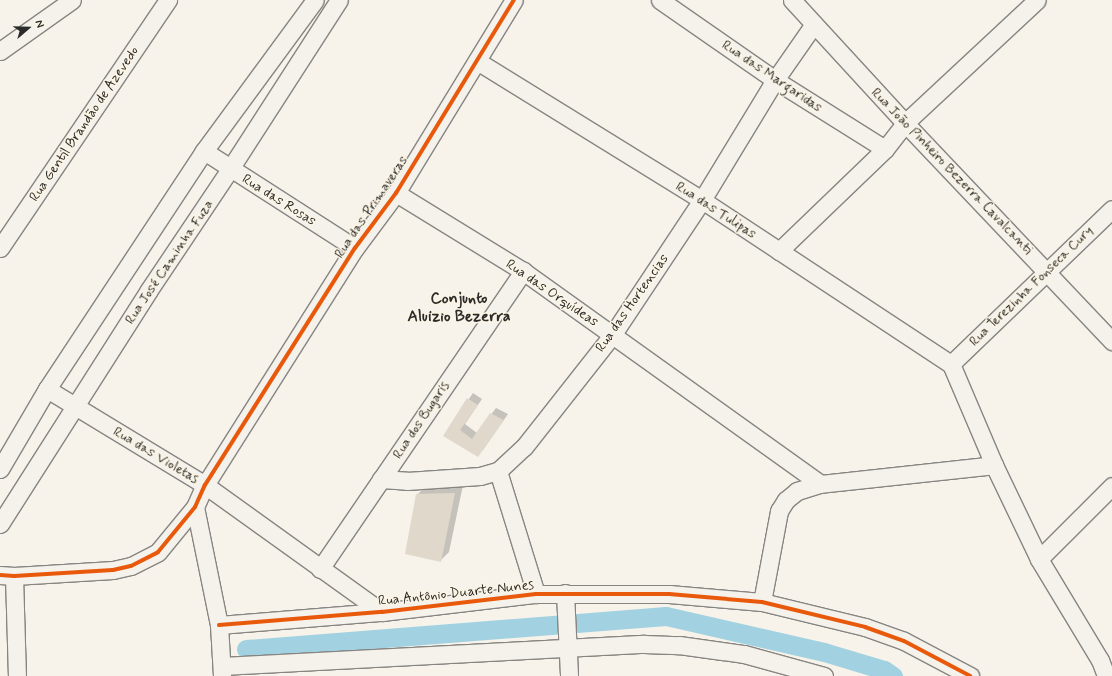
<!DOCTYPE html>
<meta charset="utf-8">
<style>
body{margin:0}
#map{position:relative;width:1112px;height:676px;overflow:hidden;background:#f7f3ea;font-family:Mynerve,sans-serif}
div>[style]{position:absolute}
.shadow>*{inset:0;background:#0003}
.canal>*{height:19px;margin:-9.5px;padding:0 9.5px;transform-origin:9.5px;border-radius:9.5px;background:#a2d2e1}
.building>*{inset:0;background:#dfd8cb}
.roads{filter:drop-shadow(1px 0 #878581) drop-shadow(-1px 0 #878581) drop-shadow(0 1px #878581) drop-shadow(0 -1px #878581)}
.street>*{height:17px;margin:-8.5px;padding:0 8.5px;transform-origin:8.5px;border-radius:8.5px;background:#f5f2ec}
.cycleway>*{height:4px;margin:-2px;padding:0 2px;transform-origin:2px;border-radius:2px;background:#e8590c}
span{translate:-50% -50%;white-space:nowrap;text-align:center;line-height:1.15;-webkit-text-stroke:3px #fcf5e5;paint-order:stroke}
.street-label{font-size:14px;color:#2b2b2b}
.quarter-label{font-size:16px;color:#2b2b2b;font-weight:700}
.north{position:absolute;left:8px;top:8px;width:40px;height:40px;-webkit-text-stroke:3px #fcf5e5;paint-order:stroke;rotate:70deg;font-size:11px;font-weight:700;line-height:16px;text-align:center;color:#2b2b2b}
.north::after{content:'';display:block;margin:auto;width:14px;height:18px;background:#2b2b2b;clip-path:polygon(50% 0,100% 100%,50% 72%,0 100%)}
</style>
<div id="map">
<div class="shadow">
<div style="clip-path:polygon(473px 393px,482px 399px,465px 424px,477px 433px,496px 408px,508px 414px,483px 450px,444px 436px)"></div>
<div style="clip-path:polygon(463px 485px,449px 552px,441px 560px,417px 495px,426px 486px)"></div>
</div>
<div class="canal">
<div style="left:246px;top:649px;width:421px;rotate:-4.5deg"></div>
<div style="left:666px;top:616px;width:162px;rotate:12.8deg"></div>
<div style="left:824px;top:652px;width:63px;rotate:16.7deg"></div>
<div style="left:884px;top:670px;width:11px;rotate:34deg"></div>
</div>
<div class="building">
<div style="clip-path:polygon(467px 398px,478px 405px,460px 430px,472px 439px,490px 413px,504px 420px,478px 457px,443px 436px)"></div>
<div style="clip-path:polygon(455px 493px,441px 562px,405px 554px,416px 494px)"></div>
</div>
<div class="roads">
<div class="street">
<div style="left:660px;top:0;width:140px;rotate:34.8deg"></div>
<div style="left:775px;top:80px;width:130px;rotate:32.1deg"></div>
<div style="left:792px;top:0;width:167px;rotate:47.4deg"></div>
<div style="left:905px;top:123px;width:301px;rotate:46.5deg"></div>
<div style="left:0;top:51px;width:88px;rotate:-35.3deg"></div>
<div style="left:477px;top:61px;width:264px;rotate:31.7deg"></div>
<div style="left:702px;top:200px;width:298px;rotate:33.4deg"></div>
<div style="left:204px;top:151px;width:179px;rotate:32.7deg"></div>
<div style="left:396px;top:193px;width:149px;rotate:31.6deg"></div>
<div style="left:523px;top:271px;width:365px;rotate:35.6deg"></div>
<div style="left:0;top:248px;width:300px;rotate:-55.9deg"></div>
<div style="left:779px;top:251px;width:147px;rotate:-43.9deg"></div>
<div style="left:885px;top:149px;width:33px;rotate:-52deg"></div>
<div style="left:905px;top:123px;width:180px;rotate:-43deg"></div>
<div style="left:951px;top:364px;width:223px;rotate:-43.9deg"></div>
<div style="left:951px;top:364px;width:110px;rotate:66.9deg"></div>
<div style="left:47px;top:389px;width:185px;rotate:31.3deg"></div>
<div style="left:205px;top:485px;width:218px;rotate:35.7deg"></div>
<div style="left:0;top:469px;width:93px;rotate:-59.6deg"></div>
<div style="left:47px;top:389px;width:285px;rotate:-56.6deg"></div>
<div style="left:204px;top:151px;width:187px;rotate:-53.7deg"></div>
<div style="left:498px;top:471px;width:129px;rotate:72.8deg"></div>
<div style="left:381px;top:479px;width:26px;rotate:4deg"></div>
<div style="left:407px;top:481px;width:73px;rotate:-3.9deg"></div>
<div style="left:480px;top:476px;width:19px;rotate:-16deg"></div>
<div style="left:498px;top:471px;width:35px;rotate:-43deg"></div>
<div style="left:524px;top:447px;width:144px;rotate:-51.8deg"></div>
<div style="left:613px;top:334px;width:161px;rotate:-56.4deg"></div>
<div style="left:702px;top:200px;width:140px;rotate:-58.7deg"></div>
<div style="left:775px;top:80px;width:68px;rotate:-55.1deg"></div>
<div style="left:195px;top:507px;width:120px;rotate:78.5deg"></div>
<div style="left:219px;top:625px;width:51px;rotate:86.6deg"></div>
<div style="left:0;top:524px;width:277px;rotate:-57.5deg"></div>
<div style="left:149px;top:290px;width:146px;rotate:-56.2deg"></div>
<div style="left:230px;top:169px;width:201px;rotate:-57.2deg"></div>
<div style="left:1039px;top:559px;width:103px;rotate:-45deg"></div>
<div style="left:320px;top:569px;width:361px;rotate:-55.7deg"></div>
<div style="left:0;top:575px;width:14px;rotate:4deg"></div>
<div style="left:14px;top:576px;width:99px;rotate:-3.5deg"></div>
<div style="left:113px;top:570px;width:18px;rotate:-13deg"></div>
<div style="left:131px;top:566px;width:30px;rotate:-27deg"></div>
<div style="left:158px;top:552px;width:58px;rotate:-50.6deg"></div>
<div style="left:195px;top:507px;width:24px;rotate:-66deg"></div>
<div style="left:205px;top:485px;width:280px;rotate:-57.7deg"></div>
<div style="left:355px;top:248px;width:69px;rotate:-53.3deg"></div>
<div style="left:396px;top:193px;width:226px;rotate:-58.6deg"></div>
<div style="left:14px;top:576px;width:100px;rotate:88.3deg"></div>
<div style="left:565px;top:593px;width:83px;rotate:87.2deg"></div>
<div style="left:762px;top:602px;width:93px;rotate:-79.4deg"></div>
<div style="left:779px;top:511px;width:13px;rotate:-58deg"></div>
<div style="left:786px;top:500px;width:14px;rotate:-39deg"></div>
<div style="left:797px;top:491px;width:24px;rotate:-17deg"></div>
<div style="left:820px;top:484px;width:175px;rotate:-6.2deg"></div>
<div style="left:994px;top:465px;width:104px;rotate:64.4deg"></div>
<div style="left:1039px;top:559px;width:118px;rotate:58.9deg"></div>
<div style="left:1100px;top:660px;width:17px;rotate:69deg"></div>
<div style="left:219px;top:625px;width:164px;rotate:-4.6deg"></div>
<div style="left:382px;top:612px;width:155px;rotate:-6.7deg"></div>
<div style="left:536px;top:594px;width:133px"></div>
<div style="left:669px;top:594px;width:93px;rotate:4.9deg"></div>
<div style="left:762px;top:602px;width:106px;rotate:13.6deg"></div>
<div style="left:865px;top:627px;width:41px;rotate:19.7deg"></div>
<div style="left:904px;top:641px;width:75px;rotate:27.9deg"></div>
<div style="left:222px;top:666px;width:423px;rotate:-3deg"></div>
<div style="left:644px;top:644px;width:35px;rotate:2deg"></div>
<div style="left:679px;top:645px;width:66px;rotate:7.9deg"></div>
<div style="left:744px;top:654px;width:83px;rotate:15.4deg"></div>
</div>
</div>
<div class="cycleway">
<div style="left:0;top:575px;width:14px;rotate:4deg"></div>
<div style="left:14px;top:576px;width:99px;rotate:-3.5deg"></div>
<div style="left:113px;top:570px;width:18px;rotate:-13deg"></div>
<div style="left:131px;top:566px;width:30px;rotate:-27deg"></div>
<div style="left:158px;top:552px;width:58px;rotate:-50.6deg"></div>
<div style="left:195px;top:507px;width:24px;rotate:-66deg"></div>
<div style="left:205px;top:485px;width:280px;rotate:-57.7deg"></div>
<div style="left:355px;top:248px;width:69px;rotate:-53.3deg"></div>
<div style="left:396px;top:193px;width:226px;rotate:-58.6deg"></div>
<div style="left:219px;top:625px;width:164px;rotate:-4.6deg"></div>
<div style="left:382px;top:612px;width:155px;rotate:-6.7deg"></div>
<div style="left:536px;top:594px;width:133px"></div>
<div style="left:669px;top:594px;width:93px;rotate:4.9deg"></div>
<div style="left:762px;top:602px;width:106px;rotate:13.6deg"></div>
<div style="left:865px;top:627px;width:41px;rotate:19.7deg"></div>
<div style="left:904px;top:641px;width:75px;rotate:27.9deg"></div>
</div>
<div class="street-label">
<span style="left:772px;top:76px;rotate:34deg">Rua das Margaridas</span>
<span style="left:84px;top:124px;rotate:-56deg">Rua Gentil Brandão de Azevedo</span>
<span style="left:952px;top:171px;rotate:46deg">Rua João Pinheiro Bezerra Cavalcanti</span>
<span style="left:279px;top:200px;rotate:32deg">Rua das Rosas</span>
<span style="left:371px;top:207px;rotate:-56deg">Rua das Primaveras</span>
<span style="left:716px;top:210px;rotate:33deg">Rua das Tulipas</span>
<span style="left:169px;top:262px;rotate:-56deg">Rua José Caminha Fuza</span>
<span style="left:1031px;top:286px;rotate:-44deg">Rua Terezinha Fonseca Cury</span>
<span style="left:552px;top:293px;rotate:34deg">Rua das Orquídeas</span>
<span style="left:632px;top:303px;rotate:-55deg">Rua das Hortencias</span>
<span style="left:421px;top:420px;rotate:-56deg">Rua dos Bugaris</span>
<span style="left:156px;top:455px;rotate:31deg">Rua das Violetas</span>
<span style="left:456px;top:593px;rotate:-6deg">Rua Antônio Duarte Nunes</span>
</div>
<div class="quarter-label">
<span style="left:459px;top:308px">Conjunto<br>Aluizio Bezerra</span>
</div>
<div class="north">N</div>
</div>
